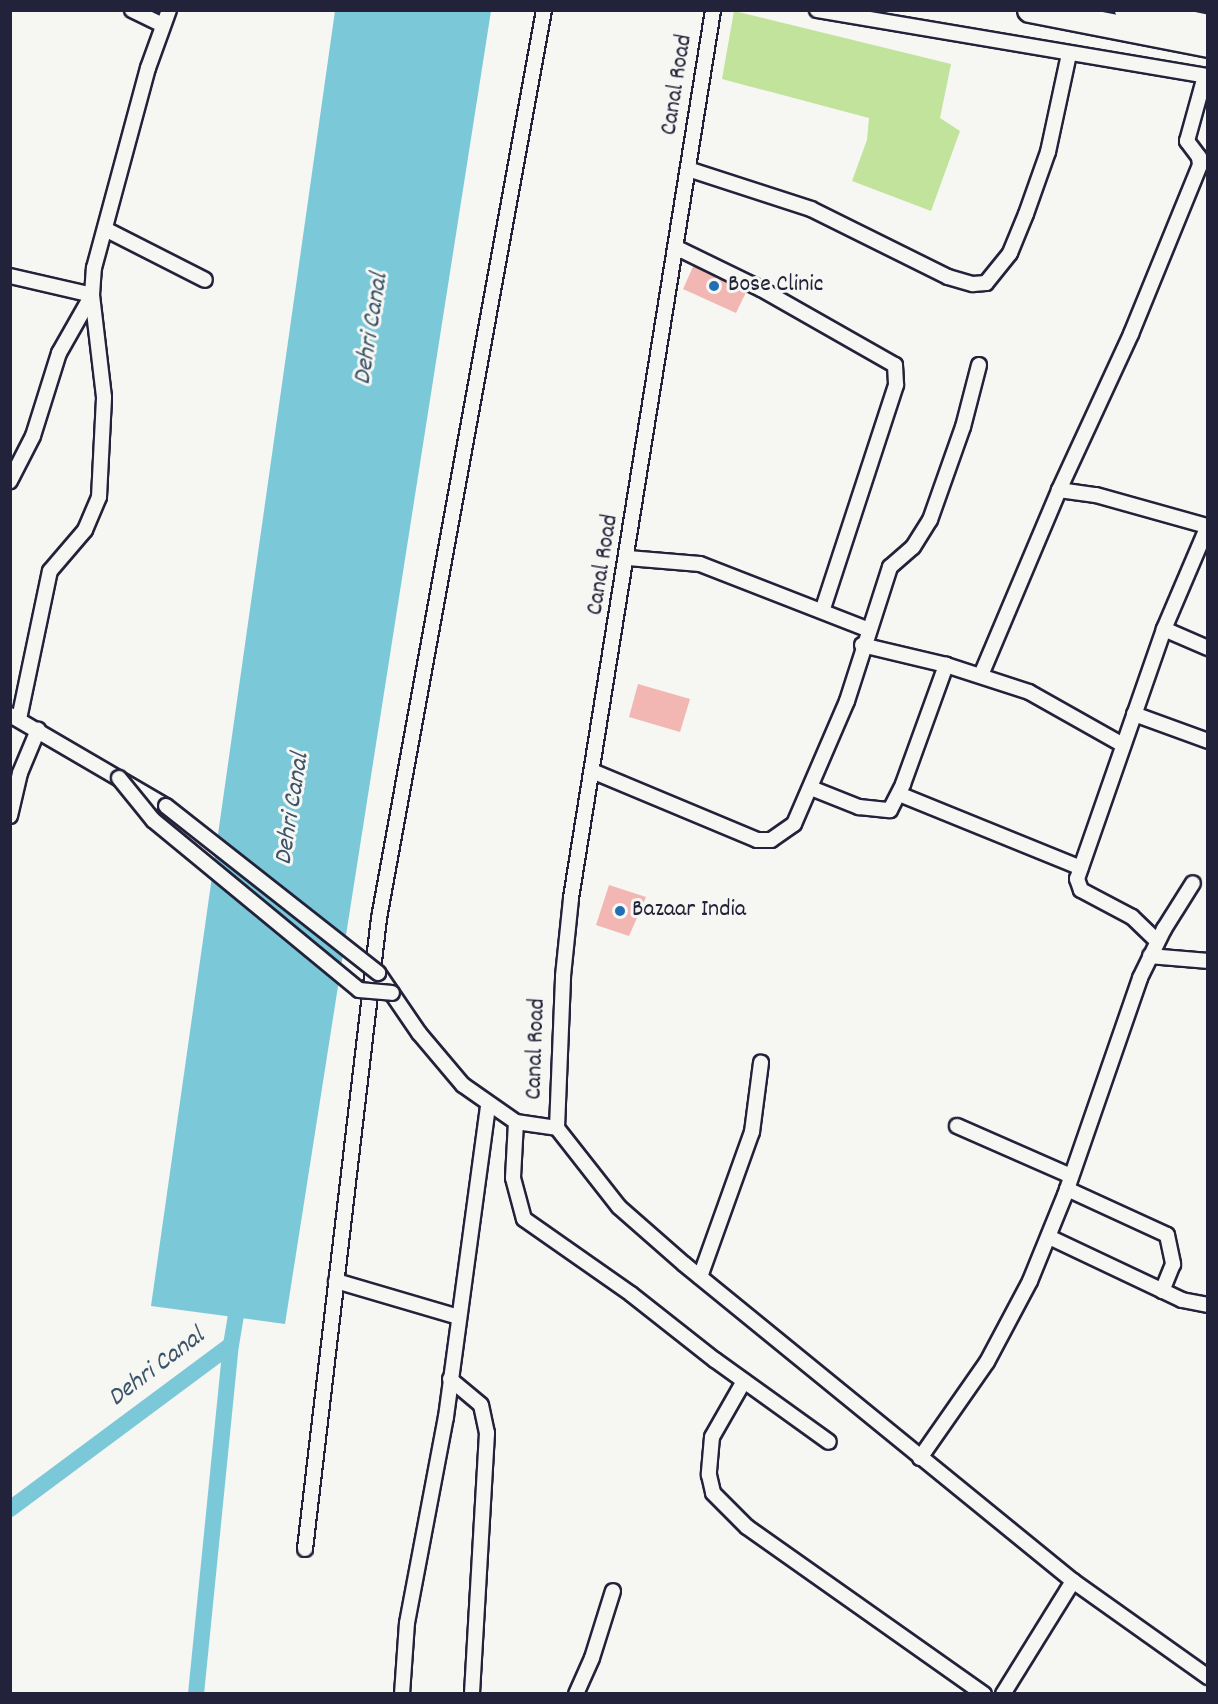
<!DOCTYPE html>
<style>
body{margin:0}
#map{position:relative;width:1218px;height:1704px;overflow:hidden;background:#f6f6f2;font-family:Dekko,sans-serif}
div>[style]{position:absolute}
.green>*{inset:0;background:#c1e39c}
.water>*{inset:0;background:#7ac8d8}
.canal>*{height:16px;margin:-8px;padding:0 8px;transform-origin:8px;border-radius:8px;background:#7ac8d8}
.building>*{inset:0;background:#f2b7b2}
.roads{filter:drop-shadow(2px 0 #22223b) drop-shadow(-2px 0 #22223b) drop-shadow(0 2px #22223b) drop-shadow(0 -2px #22223b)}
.street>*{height:14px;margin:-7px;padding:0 7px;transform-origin:7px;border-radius:7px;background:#f6f6f2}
.highway>*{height:24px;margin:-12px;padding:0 12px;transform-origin:12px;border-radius:12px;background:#f6f6f2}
.bridges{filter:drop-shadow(2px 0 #22223b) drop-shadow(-2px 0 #22223b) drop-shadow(0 2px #22223b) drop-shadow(0 -2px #22223b)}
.street-bridge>*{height:14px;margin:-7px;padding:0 7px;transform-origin:7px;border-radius:7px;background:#f6f6f2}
.dots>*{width:16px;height:16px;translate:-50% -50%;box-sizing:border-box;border:3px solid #f6f6f2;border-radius:50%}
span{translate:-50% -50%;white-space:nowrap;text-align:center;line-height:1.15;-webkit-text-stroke:6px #f6f6f2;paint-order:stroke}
.street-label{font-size:24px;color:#22223b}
.poi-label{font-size:24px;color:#22223b}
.left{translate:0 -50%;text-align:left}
.water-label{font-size:26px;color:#3c546a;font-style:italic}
.frame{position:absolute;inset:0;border:12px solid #22223b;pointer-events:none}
</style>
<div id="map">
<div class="green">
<div style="clip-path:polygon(734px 11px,951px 64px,940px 118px,960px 131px,931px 211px,852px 181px,867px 140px,869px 118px,722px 79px)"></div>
</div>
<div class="water">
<div style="clip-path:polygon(335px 11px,491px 11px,285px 1324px,151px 1306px)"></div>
</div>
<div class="canal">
<div style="left:10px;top:1509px;width:275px;rotate:-36.6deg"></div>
<div style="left:231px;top:1345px;width:49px;rotate:-80.5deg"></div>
<div style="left:196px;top:1694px;width:351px;rotate:-84.3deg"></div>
</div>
<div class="building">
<div style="clip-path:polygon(696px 260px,750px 284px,736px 313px,683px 289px)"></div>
<div style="clip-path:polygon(638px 684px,690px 699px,680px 732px,629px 717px)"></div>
<div style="clip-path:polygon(609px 885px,646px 897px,629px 936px,596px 925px)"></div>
</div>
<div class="roads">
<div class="street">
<div style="left:132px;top:10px;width:34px;rotate:26deg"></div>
<div style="left:817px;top:10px;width:397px;rotate:9.6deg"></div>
<div style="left:688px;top:169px;width:129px;rotate:18deg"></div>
<div style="left:811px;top:209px;width:153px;rotate:26.4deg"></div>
<div style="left:948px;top:277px;width:26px;rotate:16deg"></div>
<div style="left:973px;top:284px;width:13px;rotate:-4deg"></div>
<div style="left:986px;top:283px;width:38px;rotate:-51deg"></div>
<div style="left:1010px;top:253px;width:42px;rotate:-67.7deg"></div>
<div style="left:1026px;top:214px;width:66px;rotate:-70.5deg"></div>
<div style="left:1048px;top:152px;width:100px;rotate:-77.9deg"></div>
<div style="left:105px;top:229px;width:112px;rotate:27deg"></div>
<div style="left:675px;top:247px;width:96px;rotate:26deg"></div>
<div style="left:761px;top:289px;width:154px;rotate:29.6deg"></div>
<div style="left:895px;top:365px;width:20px;rotate:87deg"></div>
<div style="left:896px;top:385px;width:236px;rotate:108.1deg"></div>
<div style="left:10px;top:276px;width:84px;rotate:13deg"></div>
<div style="left:92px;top:295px;width:67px;rotate:119.6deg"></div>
<div style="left:59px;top:353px;width:87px;rotate:107.4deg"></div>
<div style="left:33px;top:436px;width:51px;rotate:117.1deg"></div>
<div style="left:1059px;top:490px;width:37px;rotate:8deg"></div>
<div style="left:1096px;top:495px;width:115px;rotate:15.6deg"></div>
<div style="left:628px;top:558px;width:72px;rotate:4.8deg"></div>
<div style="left:700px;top:564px;width:179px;rotate:21.3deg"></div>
<div style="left:1164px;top:629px;width:48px;rotate:23.4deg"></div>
<div style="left:862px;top:645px;width:86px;rotate:13.4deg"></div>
<div style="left:946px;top:665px;width:87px;rotate:18deg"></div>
<div style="left:1029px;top:692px;width:108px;rotate:29.4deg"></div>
<div style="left:981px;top:675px;width:201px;rotate:-67.1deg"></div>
<div style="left:1059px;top:490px;width:172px;rotate:-65.2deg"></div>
<div style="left:1131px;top:334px;width:183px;rotate:-67.8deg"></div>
<div style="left:1200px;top:165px;width:8px;rotate:-97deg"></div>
<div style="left:1199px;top:157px;width:20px;rotate:-127deg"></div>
<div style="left:1187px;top:141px;width:67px;rotate:-74.5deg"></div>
<div style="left:1134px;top:714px;width:79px;rotate:20deg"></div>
<div style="left:10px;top:715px;width:181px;rotate:30.3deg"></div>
<div style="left:19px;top:719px;width:151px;rotate:-78.2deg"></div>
<div style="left:50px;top:571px;width:54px;rotate:-49.5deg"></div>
<div style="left:85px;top:530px;width:36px;rotate:-67deg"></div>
<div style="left:99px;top:497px;width:100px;rotate:-87.1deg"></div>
<div style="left:104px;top:397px;width:103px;rotate:-96.7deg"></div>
<div style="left:92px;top:295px;width:27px;rotate:-86deg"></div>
<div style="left:94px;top:268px;width:207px;rotate:-74.9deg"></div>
<div style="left:148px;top:68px;width:62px;rotate:-70.1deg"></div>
<div style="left:592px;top:771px;width:179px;rotate:22.7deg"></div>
<div style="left:757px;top:840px;width:14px"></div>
<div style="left:771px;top:840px;width:28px;rotate:-35deg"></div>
<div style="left:794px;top:824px;width:134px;rotate:-66.7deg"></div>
<div style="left:847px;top:701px;width:141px;rotate:-72.2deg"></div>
<div style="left:890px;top:567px;width:30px;rotate:-41deg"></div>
<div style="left:913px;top:547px;width:32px;rotate:-58deg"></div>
<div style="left:930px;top:520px;width:99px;rotate:-70.5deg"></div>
<div style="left:963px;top:427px;width:64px;rotate:-75.5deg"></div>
<div style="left:811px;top:788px;width:52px;rotate:21.6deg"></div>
<div style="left:859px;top:807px;width:31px;rotate:6deg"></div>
<div style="left:890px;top:810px;width:29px;rotate:-63deg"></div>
<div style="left:903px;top:784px;width:127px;rotate:-70.1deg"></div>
<div style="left:899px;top:794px;width:196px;rotate:22.1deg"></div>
<div style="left:10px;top:816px;width:44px;rotate:-76.9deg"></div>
<div style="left:20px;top:773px;width:47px;rotate:-67.3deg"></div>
<div style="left:1157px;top:941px;width:35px;rotate:-136deg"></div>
<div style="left:1132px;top:917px;width:58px;rotate:-152.1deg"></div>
<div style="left:1081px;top:890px;width:12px;rotate:-110deg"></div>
<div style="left:1077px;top:879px;width:265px;rotate:-70.8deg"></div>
<div style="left:1164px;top:629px;width:112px;rotate:-66.9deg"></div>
<div style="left:1150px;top:956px;width:58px;rotate:4.9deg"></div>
<div style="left:378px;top:973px;width:73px;rotate:55.7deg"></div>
<div style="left:419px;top:1033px;width:68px;rotate:49.8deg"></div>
<div style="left:463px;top:1085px;width:65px;rotate:34.9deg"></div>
<div style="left:516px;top:1122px;width:41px;rotate:8.3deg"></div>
<div style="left:557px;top:1128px;width:100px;rotate:51.9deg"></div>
<div style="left:619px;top:1207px;width:86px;rotate:41.2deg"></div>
<div style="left:684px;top:1264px;width:502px;rotate:39.18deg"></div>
<div style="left:1073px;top:1581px;width:166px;rotate:35.4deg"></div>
<div style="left:516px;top:1122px;width:56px;rotate:93.1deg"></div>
<div style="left:513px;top:1178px;width:42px;rotate:75deg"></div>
<div style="left:524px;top:1219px;width:131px;rotate:35deg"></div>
<div style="left:631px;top:1294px;width:107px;rotate:38.2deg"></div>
<div style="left:715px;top:1360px;width:140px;rotate:35.7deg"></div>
<div style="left:957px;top:1126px;width:124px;rotate:23.7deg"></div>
<div style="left:557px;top:1128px;width:152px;rotate:-87.7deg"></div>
<div style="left:563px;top:976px;width:78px;rotate:-84.1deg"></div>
<div style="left:571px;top:898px;width:899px;rotate:-80.91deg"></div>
<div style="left:1067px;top:1189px;width:110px;rotate:24.7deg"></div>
<div style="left:1167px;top:1235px;width:30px;rotate:78deg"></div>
<div style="left:1173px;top:1264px;width:29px;rotate:112deg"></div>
<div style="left:1049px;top:1237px;width:147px;rotate:25.3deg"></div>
<div style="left:1182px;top:1300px;width:26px;rotate:11deg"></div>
<div style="left:700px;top:1277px;width:154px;rotate:-70.3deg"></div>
<div style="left:752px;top:1132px;width:70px;rotate:-82.6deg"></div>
<div style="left:336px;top:1281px;width:127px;rotate:16.4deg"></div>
<div style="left:450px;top:1379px;width:40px;rotate:40deg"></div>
<div style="left:481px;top:1405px;width:29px;rotate:78deg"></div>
<div style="left:487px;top:1433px;width:261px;rotate:93.3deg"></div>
<div style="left:744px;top:1381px;width:64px;rotate:119.7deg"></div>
<div style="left:712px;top:1437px;width:38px;rotate:95deg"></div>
<div style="left:709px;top:1475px;width:18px;rotate:77deg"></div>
<div style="left:713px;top:1493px;width:48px;rotate:45deg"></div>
<div style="left:747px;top:1527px;width:290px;rotate:35.2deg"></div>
<div style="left:920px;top:1458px;width:117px;rotate:-55.1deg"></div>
<div style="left:987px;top:1362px;width:92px;rotate:-62deg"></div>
<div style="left:1030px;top:1281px;width:93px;rotate:-67.9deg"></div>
<div style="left:1065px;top:1195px;width:230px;rotate:-70.9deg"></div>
<div style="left:1140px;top:978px;width:55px;rotate:-63.9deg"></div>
<div style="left:1164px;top:929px;width:54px;rotate:-57.8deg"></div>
<div style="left:305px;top:1549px;width:635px;rotate:-83.31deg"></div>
<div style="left:379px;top:918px;width:923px;rotate:-79.7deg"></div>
<div style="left:402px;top:1694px;width:71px;rotate:-86deg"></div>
<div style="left:407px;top:1623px;width:210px;rotate:-79.3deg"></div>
<div style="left:446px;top:1417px;width:314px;rotate:-82.3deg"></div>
<div style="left:576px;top:1694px;width:39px;rotate:-66deg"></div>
<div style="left:592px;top:1658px;width:70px;rotate:-72.6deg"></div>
<div style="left:1003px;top:1694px;width:133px;rotate:-58.2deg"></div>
</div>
<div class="highway">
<div style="left:1030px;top:10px;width:181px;rotate:11.1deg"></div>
<div style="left:1127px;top:10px;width:83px;rotate:11.9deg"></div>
</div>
</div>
<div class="bridges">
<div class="street-bridge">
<div style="left:119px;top:778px;width:54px;rotate:51deg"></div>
<div style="left:153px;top:820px;width:267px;rotate:39.5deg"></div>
<div style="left:359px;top:990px;width:33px;rotate:5deg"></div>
<div style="left:166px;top:806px;width:270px;rotate:38.2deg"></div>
</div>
</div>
<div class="dots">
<div style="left:714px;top:286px;background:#1f6fb2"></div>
<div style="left:620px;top:911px;background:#1f6fb2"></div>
</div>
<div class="street-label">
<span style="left:678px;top:85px;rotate:-81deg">Canal Road</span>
<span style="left:604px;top:565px;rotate:-81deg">Canal Road</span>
<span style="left:537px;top:1049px;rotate:-88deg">Canal Road</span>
</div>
<div class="poi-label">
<span class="left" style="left:728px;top:286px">Bose Clinic</span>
<span class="left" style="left:632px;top:911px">Bazaar India</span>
</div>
<div class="water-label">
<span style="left:372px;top:329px;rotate:-81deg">Dehri Canal</span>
<span style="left:293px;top:809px;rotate:-81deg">Dehri Canal</span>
<span style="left:157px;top:1368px;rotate:-37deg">Dehri Canal</span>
</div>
<div class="frame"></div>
</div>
